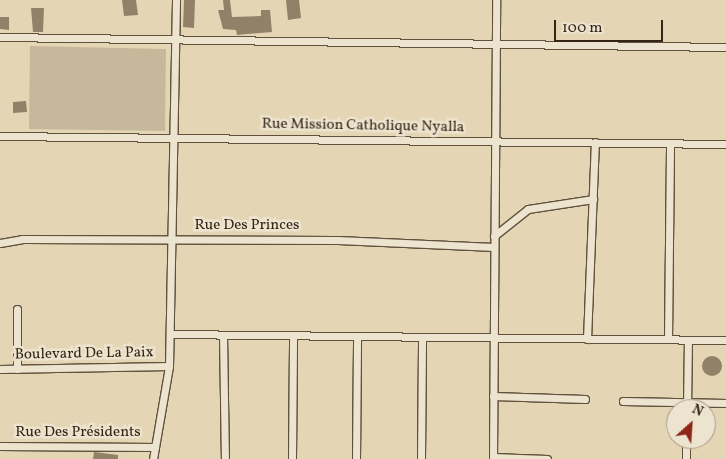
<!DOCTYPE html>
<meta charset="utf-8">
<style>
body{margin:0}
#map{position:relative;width:726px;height:459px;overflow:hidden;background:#e4d6b5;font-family:Vollkorn,serif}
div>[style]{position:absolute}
.green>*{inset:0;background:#c6b89a}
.building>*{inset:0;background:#908168}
.round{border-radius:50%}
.roads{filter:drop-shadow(1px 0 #61513c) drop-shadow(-1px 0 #61513c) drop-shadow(0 1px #61513c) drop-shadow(0 -1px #61513c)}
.street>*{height:7px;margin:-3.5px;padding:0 3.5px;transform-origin:3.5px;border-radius:3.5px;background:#ede4cf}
span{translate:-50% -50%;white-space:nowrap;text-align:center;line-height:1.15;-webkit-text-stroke:5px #ede4cf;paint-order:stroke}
.street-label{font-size:15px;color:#352514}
.north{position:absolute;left:666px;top:399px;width:50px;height:50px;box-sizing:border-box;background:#ede4cf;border:1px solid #a39884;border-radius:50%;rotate:26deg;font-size:14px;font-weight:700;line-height:20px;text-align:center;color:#352514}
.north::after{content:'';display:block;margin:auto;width:18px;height:22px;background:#8f2418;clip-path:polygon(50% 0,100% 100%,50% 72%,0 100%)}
.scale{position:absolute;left:554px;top:20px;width:109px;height:22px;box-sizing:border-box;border:2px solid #352514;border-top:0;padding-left:6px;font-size:15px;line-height:18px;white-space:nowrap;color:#352514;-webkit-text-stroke:4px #ede4cf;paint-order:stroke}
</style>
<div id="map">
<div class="green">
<div style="clip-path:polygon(30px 46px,166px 49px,165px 131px,29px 129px)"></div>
</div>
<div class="building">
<div style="clip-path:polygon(122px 0,136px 0,138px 15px,124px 16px)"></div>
<div style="clip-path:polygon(184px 0,195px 0,194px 28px,183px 27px)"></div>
<div style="clip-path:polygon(223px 0,230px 0,232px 17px,261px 16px,261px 10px,270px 10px,272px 32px,237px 35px,236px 30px,223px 29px,218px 10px,224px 10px)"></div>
<div style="clip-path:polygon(286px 0,299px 0,301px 18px,288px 20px)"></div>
<div style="clip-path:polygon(31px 8px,44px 8px,43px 32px,33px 32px)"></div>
<div style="clip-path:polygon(0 17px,9px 17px,9px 30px,0 29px)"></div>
<div style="clip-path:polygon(26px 101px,27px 112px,13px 113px,13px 102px)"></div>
<div class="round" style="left:702px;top:356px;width:20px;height:20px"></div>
<div style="clip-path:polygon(94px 452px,118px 455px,118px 459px,93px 459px)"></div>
</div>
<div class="roads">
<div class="street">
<div style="left:0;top:37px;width:726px;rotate:0.79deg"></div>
<div style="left:0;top:136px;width:726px;rotate:0.63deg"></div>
<div style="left:494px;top:236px;width:43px;rotate:-38.5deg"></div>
<div style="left:528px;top:209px;width:66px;rotate:-8.7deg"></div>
<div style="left:0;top:243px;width:22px;rotate:-10deg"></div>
<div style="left:22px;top:239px;width:316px;rotate:0.2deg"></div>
<div style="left:338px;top:240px;width:156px;rotate:2.6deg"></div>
<div style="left:17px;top:309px;width:60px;rotate:90deg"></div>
<div style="left:170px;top:334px;width:556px;rotate:0.62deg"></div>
<div style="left:223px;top:335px;width:124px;rotate:89.1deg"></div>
<div style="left:587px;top:339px;width:197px;rotate:-87.7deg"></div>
<div style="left:668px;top:339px;width:196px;rotate:-89.4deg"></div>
<div style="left:0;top:369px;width:169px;rotate:-1deg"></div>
<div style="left:493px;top:396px;width:92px;rotate:1.9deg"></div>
<div style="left:623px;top:401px;width:103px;rotate:1.1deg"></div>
<div style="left:687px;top:409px;width:69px;rotate:-89.2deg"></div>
<div style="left:0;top:446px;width:155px;rotate:0.4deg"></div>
<div style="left:493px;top:457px;width:54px;rotate:2.1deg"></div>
<div style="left:153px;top:459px;width:94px;rotate:-80.2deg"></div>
<div style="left:169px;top:366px;width:366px;rotate:-88.9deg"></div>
<div style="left:292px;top:459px;width:124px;rotate:-89.5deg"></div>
<div style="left:356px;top:459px;width:123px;rotate:-89.5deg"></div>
<div style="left:421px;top:459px;width:122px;rotate:-89.5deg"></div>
<div style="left:493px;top:459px;width:459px;rotate:-89.6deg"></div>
<div style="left:686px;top:459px;width:20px;rotate:-90deg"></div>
</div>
</div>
<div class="street-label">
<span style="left:363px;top:126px;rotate:1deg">Rue Mission Catholique Nyalla</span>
<span style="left:247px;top:226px">Rue Des Princes</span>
<span style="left:84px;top:354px;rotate:-1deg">Boulevard De La Paix</span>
<span style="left:78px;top:433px">Rue Des Présidents</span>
</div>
<div class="north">N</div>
<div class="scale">100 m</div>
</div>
